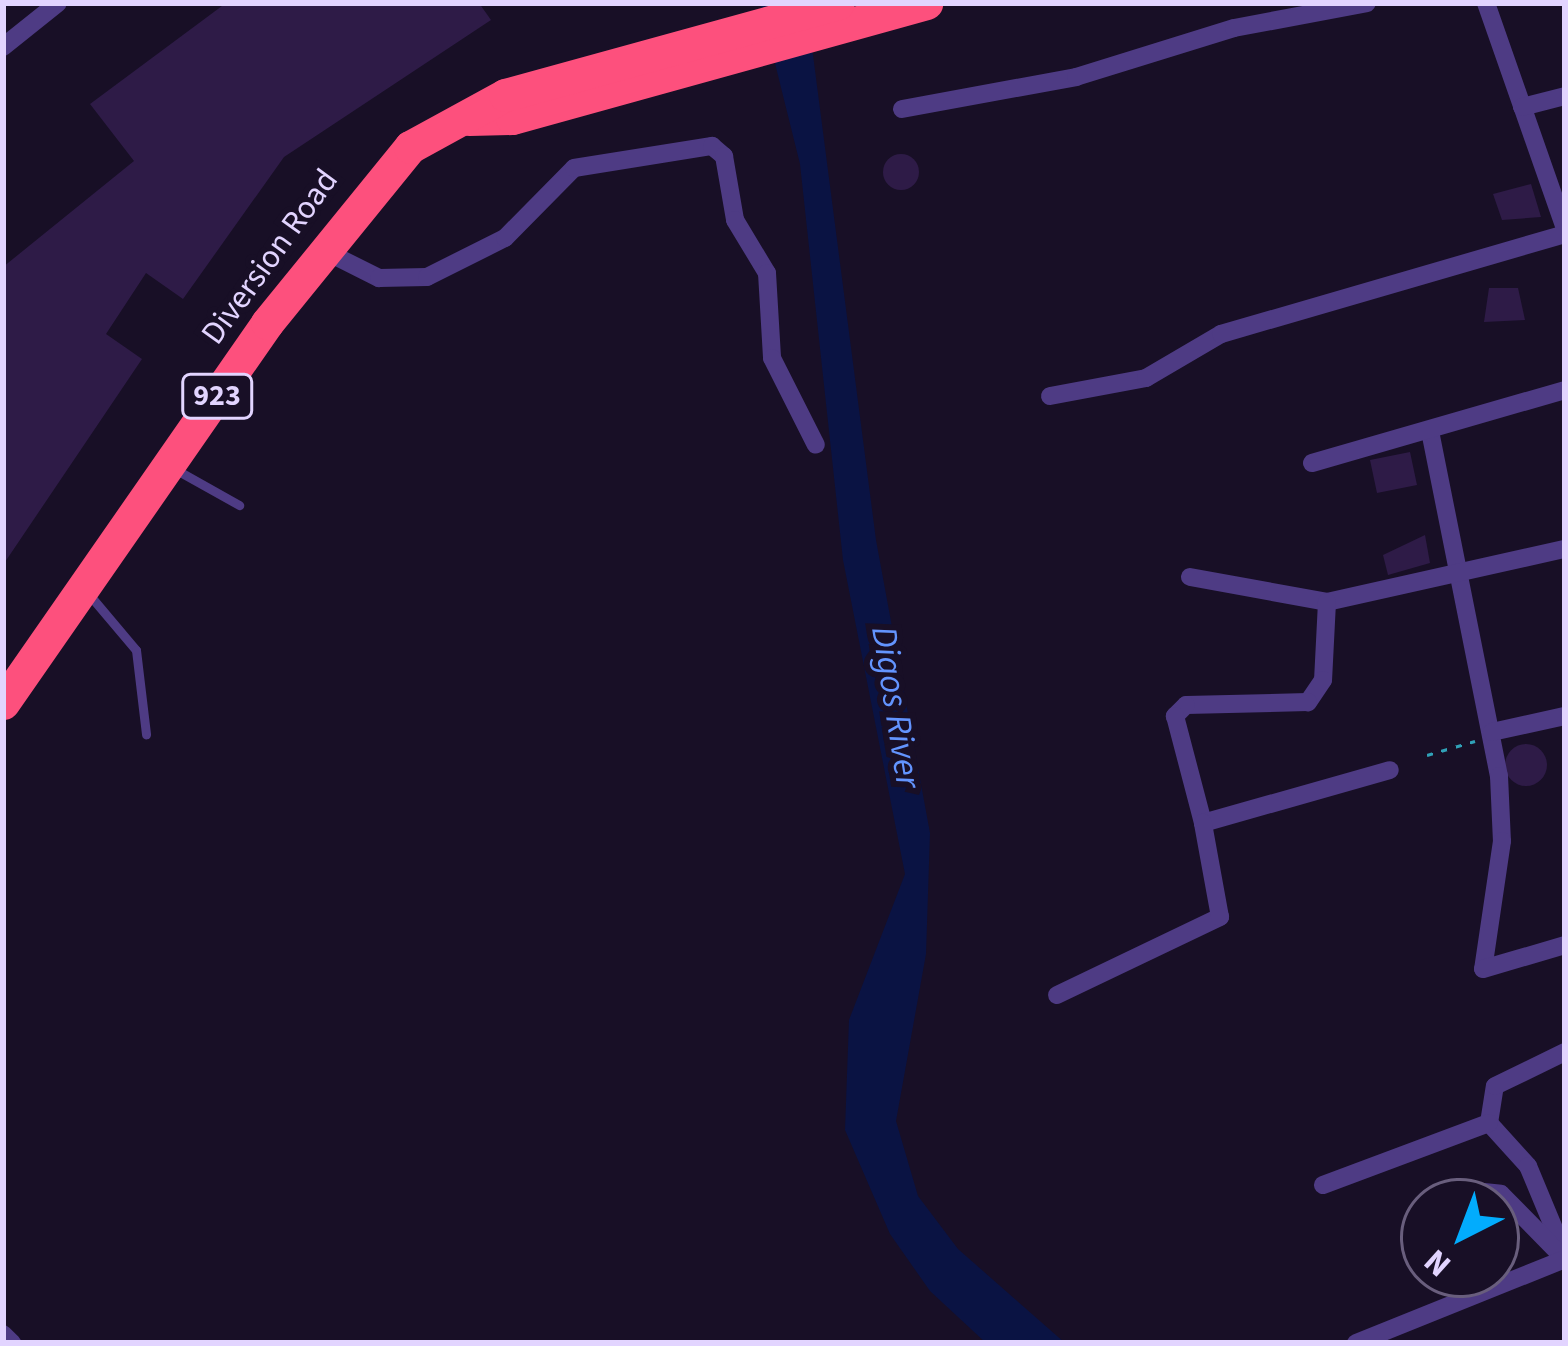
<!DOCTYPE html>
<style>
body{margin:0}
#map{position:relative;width:1568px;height:1346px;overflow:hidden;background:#180f26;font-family:"Source Sans 3",sans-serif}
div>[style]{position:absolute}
.water>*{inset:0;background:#0a1343}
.building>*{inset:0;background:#2e1b47}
.round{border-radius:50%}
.path>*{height:3px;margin-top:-1.5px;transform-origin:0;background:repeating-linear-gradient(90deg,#30a1b7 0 6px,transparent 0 15px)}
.lane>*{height:9px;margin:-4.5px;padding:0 4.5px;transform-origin:4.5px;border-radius:4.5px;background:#4e3b84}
.street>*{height:18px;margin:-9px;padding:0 9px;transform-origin:9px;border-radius:9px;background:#4e3b84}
.highway>*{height:33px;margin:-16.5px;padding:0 16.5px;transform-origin:16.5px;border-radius:16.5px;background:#fd507d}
span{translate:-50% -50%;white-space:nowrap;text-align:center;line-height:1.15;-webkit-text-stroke:12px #180f26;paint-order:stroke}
.shield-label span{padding:3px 9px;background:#180f26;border:3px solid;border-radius:9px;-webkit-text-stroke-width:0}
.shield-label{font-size:30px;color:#e2d4ff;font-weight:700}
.street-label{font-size:33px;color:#e2d4ff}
.water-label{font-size:36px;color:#6394fe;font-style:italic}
.frame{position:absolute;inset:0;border:6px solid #e2d4ff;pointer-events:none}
.north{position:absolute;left:1400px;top:1178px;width:120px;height:120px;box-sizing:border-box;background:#180f26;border:3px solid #695e7d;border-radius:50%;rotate:222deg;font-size:33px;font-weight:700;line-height:48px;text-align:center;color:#e2d4ff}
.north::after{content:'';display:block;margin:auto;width:42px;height:54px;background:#02acfd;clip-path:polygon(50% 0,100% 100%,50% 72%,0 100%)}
</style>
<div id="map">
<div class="water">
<div style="clip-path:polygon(760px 3px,800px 3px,813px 55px,876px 540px,930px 833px,926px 954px,896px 1121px,918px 1196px,958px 1249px,1065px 1343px,986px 1343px,930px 1291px,890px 1234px,845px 1130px,849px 1020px,905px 874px,843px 560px,800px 164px)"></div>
</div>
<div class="building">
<div style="clip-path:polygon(226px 3px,479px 3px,491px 20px,284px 157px,183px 299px,146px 273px,106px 334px,142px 359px,3px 565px,3px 267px,134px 161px,90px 104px)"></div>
<div class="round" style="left:883px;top:154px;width:36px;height:36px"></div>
<div style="clip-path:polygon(1531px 184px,1541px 217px,1502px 220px,1493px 194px)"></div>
<div style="clip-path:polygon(1489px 288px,1518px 288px,1525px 320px,1484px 322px)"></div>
<div style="clip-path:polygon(1410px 452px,1417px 485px,1377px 493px,1370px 460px)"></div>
<div style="clip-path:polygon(1425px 535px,1430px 563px,1388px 575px,1383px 555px)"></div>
<div class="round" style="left:1505px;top:744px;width:42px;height:42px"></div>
</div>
<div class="path">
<div style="left:1427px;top:755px;width:50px;rotate:-16.3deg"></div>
</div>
<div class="lane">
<div style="left:173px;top:468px;width:76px;rotate:29.3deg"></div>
<div style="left:87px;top:592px;width:76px;rotate:49.8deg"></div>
<div style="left:136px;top:650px;width:85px;rotate:83.2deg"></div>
</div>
<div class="street">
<div style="left:1486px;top:3px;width:238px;rotate:70.7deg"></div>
<div style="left:3px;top:47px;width:70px;rotate:-38.7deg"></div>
<div style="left:1522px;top:107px;width:44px;rotate:-14.3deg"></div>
<div style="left:902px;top:109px;width:177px;rotate:-10.4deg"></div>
<div style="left:1076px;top:77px;width:165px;rotate:-17.2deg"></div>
<div style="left:1234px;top:28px;width:135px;rotate:-10.6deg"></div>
<div style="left:321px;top:249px;width:65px;rotate:26.6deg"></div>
<div style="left:379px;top:278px;width:48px;rotate:-1.2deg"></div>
<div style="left:427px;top:277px;width:87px;rotate:-26.6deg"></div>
<div style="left:505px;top:238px;width:98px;rotate:-45.4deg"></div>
<div style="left:574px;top:168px;width:140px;rotate:-9.1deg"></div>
<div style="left:712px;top:146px;width:16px;rotate:40deg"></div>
<div style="left:724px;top:156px;width:65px;rotate:80.2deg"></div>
<div style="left:735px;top:220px;width:62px;rotate:58.9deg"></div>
<div style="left:767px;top:273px;width:85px;rotate:86.6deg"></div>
<div style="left:772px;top:358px;width:97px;rotate:63.2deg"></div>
<div style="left:1050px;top:396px;width:98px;rotate:-10.6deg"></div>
<div style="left:1146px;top:378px;width:87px;rotate:-30.4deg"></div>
<div style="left:1221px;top:334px;width:358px;rotate:-16.2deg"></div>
<div style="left:1430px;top:431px;width:352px;rotate:78.7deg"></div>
<div style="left:1499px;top:776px;width:65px;rotate:87.4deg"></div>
<div style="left:1502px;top:841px;width:129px;rotate:98.4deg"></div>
<div style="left:1483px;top:969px;width:85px;rotate:-16.3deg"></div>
<div style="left:1312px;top:463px;width:263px;rotate:-16.1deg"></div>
<div style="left:1190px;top:577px;width:139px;rotate:10.3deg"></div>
<div style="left:1327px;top:602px;width:244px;rotate:-12.6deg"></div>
<div style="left:1327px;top:602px;width:78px;rotate:92.9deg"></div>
<div style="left:1323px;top:680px;width:27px;rotate:124deg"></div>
<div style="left:1308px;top:702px;width:122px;rotate:178.6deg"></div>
<div style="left:1186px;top:705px;width:16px;rotate:135deg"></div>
<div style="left:1175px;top:716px;width:111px;rotate:75.3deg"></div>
<div style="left:1203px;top:823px;width:194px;rotate:-15.8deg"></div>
<div style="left:1492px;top:732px;width:75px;rotate:-12.4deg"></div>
<div style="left:1057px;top:995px;width:181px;rotate:-25.6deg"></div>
<div style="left:1220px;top:917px;width:96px;rotate:-100.3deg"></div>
<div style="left:1489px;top:1123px;width:58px;rotate:47.8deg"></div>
<div style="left:1528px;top:1166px;width:96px;rotate:67.4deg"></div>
<div style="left:1489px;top:1123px;width:37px;rotate:-81deg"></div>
<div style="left:1495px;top:1086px;width:78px;rotate:-25.9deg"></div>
<div style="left:1323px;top:1185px;width:177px;rotate:-20.5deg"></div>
<div style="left:1452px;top:1202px;width:25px;rotate:-27deg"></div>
<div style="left:1474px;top:1191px;width:27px;rotate:6deg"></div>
<div style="left:1501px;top:1194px;width:86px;rotate:45.5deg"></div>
<div style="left:3px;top:1334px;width:13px;rotate:45deg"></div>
<div style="left:1356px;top:1343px;width:225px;rotate:-21.9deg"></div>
</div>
<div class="highway">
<div style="left:469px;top:119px;width:43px;rotate:-1.3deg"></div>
<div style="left:512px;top:118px;width:430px;rotate:-15.5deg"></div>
<div style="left:3px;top:703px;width:463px;rotate:-55.2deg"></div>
<div style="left:267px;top:323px;width:227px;rotate:-50.9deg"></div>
<div style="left:410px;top:147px;width:108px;rotate:-28.7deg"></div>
<div style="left:505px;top:95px;width:345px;rotate:-15.4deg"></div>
</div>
<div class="shield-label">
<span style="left:217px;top:396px">923</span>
</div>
<div class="street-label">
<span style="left:270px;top:257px;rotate:-54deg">Diversion Road</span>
</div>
<div class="water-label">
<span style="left:896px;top:707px;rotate:81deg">Digos River</span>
</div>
<div class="frame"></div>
<div class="north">N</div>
</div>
